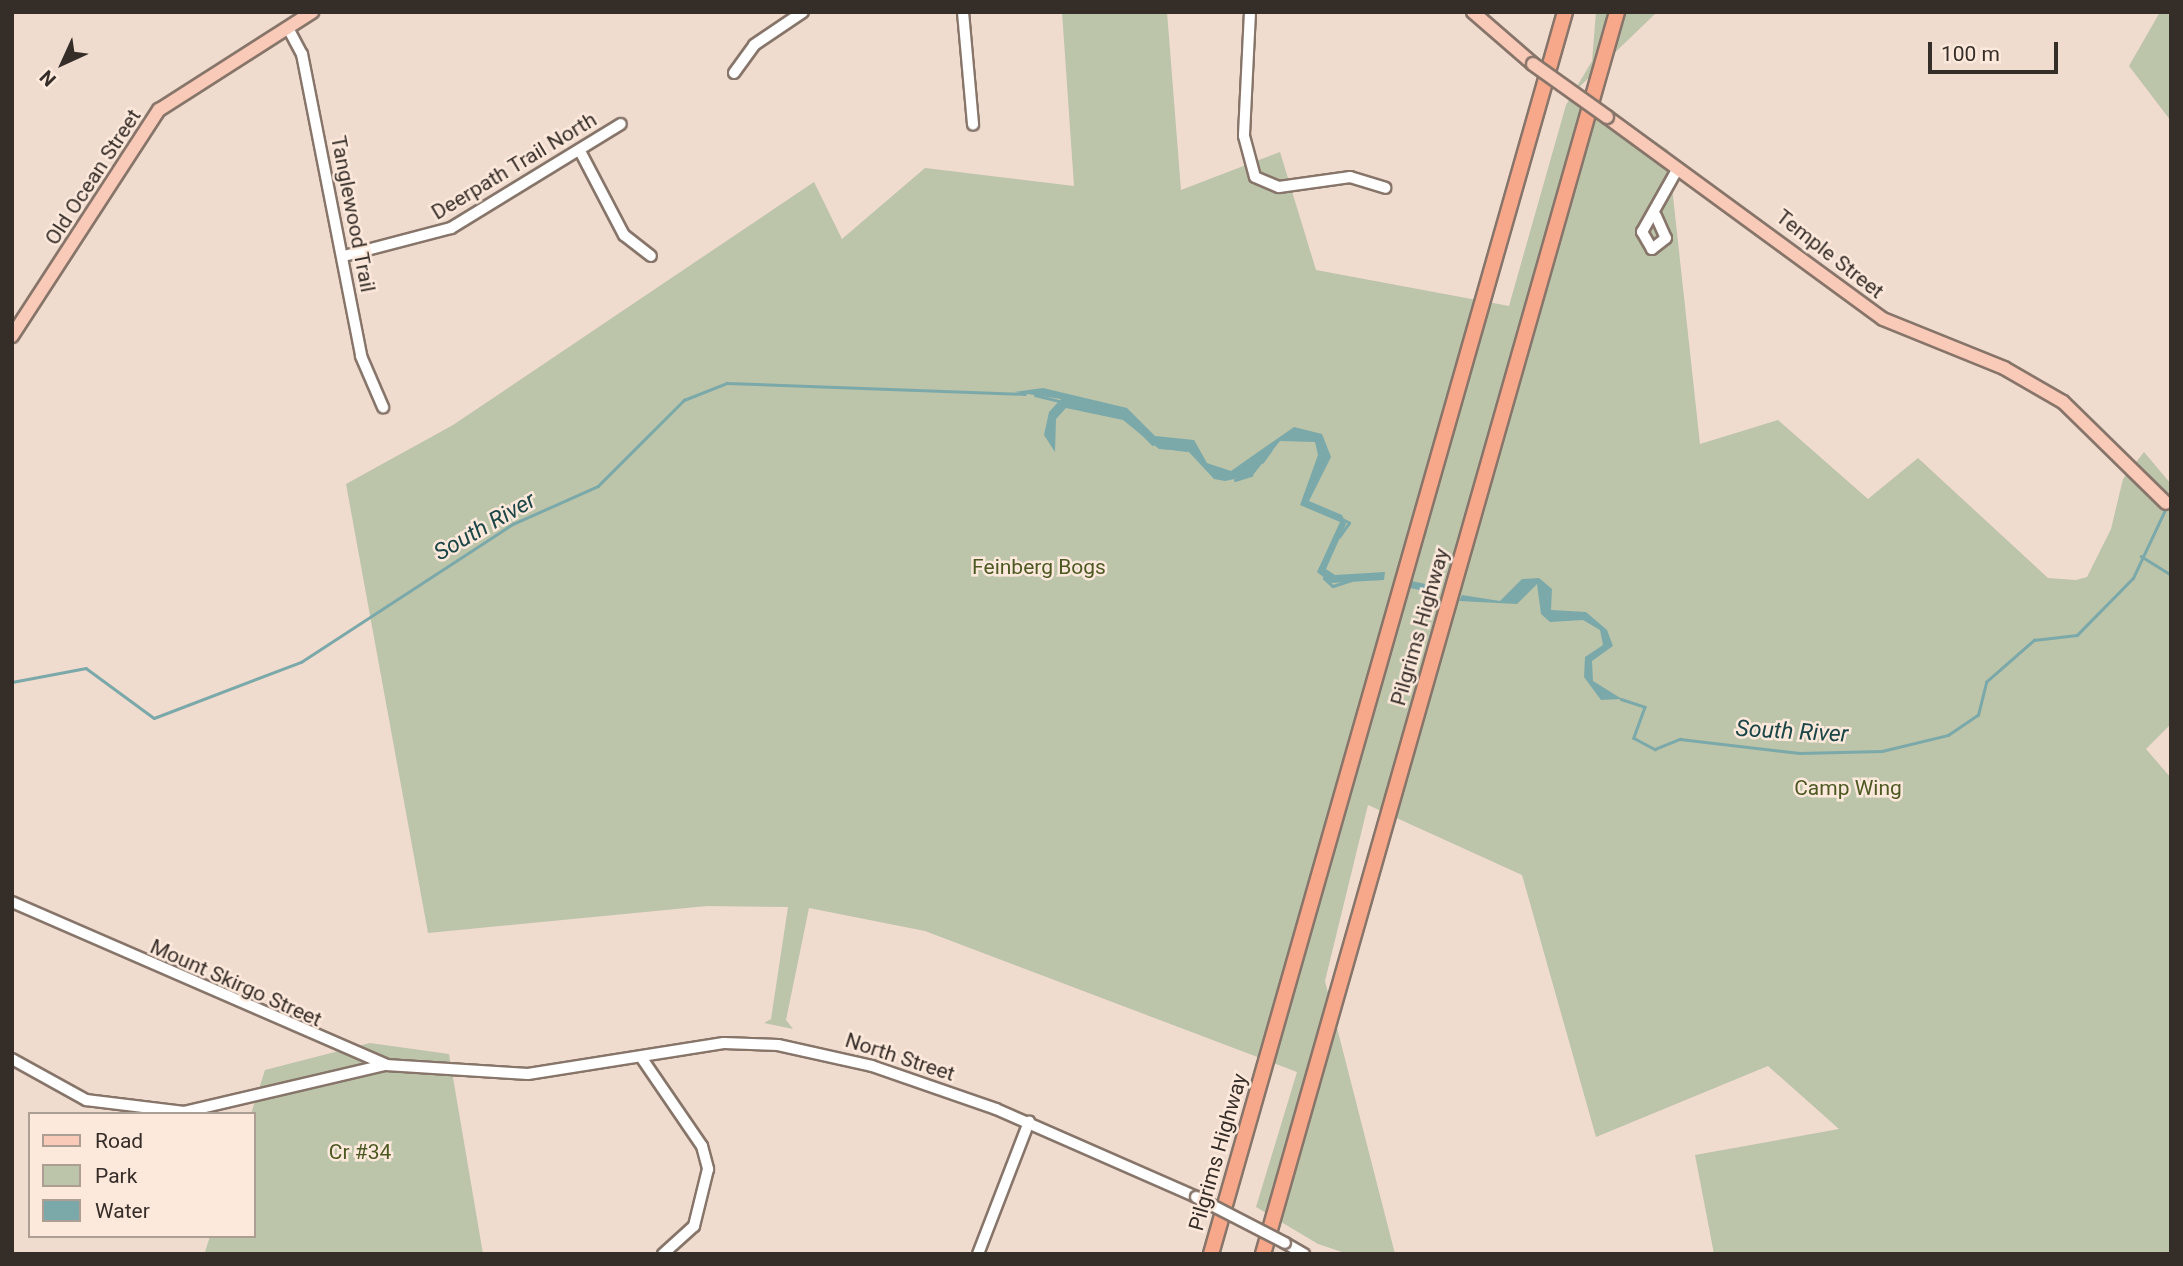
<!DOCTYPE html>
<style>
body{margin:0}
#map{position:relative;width:2183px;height:1266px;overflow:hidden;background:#f0dbcf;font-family:Roboto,sans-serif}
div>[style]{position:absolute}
.green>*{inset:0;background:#bcc4aa}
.water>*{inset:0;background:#7ba9aa}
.stream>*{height:2.5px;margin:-1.25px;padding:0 1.25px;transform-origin:1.25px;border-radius:1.25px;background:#7ba9aa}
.roads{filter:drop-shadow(2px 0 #87756a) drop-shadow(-2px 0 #87756a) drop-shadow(0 2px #87756a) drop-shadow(0 -2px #87756a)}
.minor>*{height:10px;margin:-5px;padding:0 5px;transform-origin:5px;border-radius:5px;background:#fff}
.major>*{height:12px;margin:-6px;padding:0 6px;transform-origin:6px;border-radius:6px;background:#facab9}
.highway>*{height:14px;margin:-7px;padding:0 7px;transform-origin:7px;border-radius:7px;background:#f7a78a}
.bridges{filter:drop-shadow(2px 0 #87756a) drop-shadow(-2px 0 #87756a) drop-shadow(0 2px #87756a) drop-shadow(0 -2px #87756a)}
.minor-bridge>*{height:10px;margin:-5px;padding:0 5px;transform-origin:5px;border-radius:5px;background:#fff}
.major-bridge>*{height:12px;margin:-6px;padding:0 6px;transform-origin:6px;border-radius:6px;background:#facab9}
span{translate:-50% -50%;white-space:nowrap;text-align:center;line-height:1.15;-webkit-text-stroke:5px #fde9dc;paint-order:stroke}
.street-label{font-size:21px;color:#352d28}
.park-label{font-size:21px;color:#4c5923}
.water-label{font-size:23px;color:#1a4647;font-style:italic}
.frame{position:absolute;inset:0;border:14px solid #352d28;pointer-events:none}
.legend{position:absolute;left:28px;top:1112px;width:228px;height:126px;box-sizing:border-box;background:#fde9dc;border:2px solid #ad9e94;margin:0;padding:9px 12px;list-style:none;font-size:21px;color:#352d28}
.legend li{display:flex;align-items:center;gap:14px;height:35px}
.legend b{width:35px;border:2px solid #ad9e94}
.north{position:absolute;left:28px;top:28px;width:70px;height:70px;-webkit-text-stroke:5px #fde9dc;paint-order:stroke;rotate:225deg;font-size:19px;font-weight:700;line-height:28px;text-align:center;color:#352d28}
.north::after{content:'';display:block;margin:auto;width:24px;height:32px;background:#352d28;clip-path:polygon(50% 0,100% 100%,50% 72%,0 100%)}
.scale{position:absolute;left:1928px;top:42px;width:130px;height:32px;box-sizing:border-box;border:4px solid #352d28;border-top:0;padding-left:9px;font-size:21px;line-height:24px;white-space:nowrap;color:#352d28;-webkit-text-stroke:5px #fde9dc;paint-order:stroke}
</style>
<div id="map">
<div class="green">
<div style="clip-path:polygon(1062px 12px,1167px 12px,1181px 190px,1280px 152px,1316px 270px,1509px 306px,1566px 105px,1592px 61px,1596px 12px,1657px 12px,1574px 92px,1668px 150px,1700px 444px,1778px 420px,1868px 499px,1918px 458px,2048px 578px,2076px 580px,2087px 577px,2111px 529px,2123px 479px,2144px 452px,2171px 484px,2171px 724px,2146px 749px,2171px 778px,2171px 1254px,1714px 1254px,1695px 1155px,1839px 1129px,1768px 1066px,1596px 1137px,1522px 875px,1368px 805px,1325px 981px,1395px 1254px,1348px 1254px,1318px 1244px,1256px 1207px,1297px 1072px,925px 931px,809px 908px,786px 1020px,793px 1029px,764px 1023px,771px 1019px,788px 907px,707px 906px,428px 933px,346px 484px,453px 425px,814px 182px,842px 239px,925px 168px,1074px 186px)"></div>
<div style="clip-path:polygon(2160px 12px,2171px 12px,2171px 121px,2129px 66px)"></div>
<div style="clip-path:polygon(370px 1043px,449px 1054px,483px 1254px,205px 1252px,210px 1236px,254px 1236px,251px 1114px,265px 1070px)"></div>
</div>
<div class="water">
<div style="clip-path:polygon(1043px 388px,1127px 408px,1155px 436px,1194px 440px,1207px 463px,1231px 471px,1294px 427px,1322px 434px,1331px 457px,1309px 501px,1342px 515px,1346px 524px,1326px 569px,1335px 575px,1385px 572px,1384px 580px,1331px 583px,1317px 572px,1340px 522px,1300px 505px,1318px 455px,1315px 442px,1280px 441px,1253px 475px,1225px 481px,1214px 479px,1188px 451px,1159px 449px,1123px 420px,1066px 408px,1056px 419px,1055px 452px,1044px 435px,1049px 412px,1061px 399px,1014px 392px)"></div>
<div style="clip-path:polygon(1539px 578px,1552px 589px,1551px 610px,1586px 612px,1607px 630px,1613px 646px,1592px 661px,1593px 681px,1622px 699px,1601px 700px,1584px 677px,1585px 657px,1603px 645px,1600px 630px,1583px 620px,1550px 622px,1541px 614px,1537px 584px,1517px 604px,1459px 601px,1462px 595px,1500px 601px,1522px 579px)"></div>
<div style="clip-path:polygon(1411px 581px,1440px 587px,1438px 594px,1410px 588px)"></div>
</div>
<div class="stream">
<div style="left:1035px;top:395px;width:29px;rotate:14deg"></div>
<div style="left:1138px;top:429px;width:21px;rotate:45deg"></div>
<div style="left:1163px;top:447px;width:24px;rotate:7deg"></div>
<div style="left:1262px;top:462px;width:14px;rotate:-54deg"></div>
<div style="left:1235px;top:480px;width:17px;rotate:-17deg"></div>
<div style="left:1339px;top:537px;width:17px;rotate:-54deg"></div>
<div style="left:1349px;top:523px;width:7px;rotate:-153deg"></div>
<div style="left:2141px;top:556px;width:36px;rotate:32deg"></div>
<div style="left:1324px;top:578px;width:12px;rotate:42deg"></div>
<div style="left:1333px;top:586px;width:19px;rotate:-18deg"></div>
<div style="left:12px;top:682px;width:75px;rotate:-10.7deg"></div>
<div style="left:86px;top:668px;width:84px;rotate:36.3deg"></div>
<div style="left:154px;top:718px;width:157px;rotate:-20.9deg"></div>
<div style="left:301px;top:662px;width:253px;rotate:-33.1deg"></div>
<div style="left:513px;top:524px;width:93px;rotate:-24.1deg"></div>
<div style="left:598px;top:486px;width:122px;rotate:-45deg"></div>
<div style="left:684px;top:400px;width:46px;rotate:-21.6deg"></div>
<div style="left:727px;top:383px;width:298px;rotate:2.1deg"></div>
<div style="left:1621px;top:699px;width:25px;rotate:18deg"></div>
<div style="left:1645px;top:707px;width:33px;rotate:110deg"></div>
<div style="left:1634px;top:738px;width:24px;rotate:28deg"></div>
<div style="left:1655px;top:749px;width:27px;rotate:-22deg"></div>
<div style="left:1680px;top:739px;width:120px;rotate:6.7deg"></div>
<div style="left:1799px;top:753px;width:83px;rotate:-1.4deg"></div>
<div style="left:1882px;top:751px;width:68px;rotate:-13.6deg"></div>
<div style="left:1948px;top:735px;width:36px;rotate:-34deg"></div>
<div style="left:1978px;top:715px;width:34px;rotate:-76deg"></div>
<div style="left:1986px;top:682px;width:64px;rotate:-41.2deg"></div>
<div style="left:2034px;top:640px;width:43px;rotate:-6.6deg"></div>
<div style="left:2077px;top:635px;width:80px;rotate:-45.5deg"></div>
<div style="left:2133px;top:578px;width:77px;rotate:-64.8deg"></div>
</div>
<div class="roads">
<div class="minor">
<div style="left:963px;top:12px;width:113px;rotate:84.9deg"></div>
<div style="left:1250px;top:12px;width:124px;rotate:92.8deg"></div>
<div style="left:1244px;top:136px;width:42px;rotate:75deg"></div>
<div style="left:1255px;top:177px;width:26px;rotate:23deg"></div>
<div style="left:1279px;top:187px;width:72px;rotate:-8deg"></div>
<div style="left:1350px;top:177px;width:37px;rotate:17deg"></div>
<div style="left:288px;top:28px;width:30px;rotate:62deg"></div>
<div style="left:302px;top:54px;width:308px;rotate:78.9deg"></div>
<div style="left:361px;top:356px;width:56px;rotate:66.7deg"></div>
<div style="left:734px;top:73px;width:34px;rotate:-54deg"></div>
<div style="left:754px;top:45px;width:59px;rotate:-34deg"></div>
<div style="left:580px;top:151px;width:95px;rotate:62.4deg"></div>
<div style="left:624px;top:235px;width:34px;rotate:38deg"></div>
<div style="left:1656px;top:216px;width:24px;rotate:66deg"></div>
<div style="left:1666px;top:238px;width:18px;rotate:142deg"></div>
<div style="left:1652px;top:249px;width:20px;rotate:-120deg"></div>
<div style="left:1642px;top:232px;width:73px;rotate:-60.6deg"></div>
<div style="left:344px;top:256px;width:111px;rotate:-14.7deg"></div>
<div style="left:451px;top:228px;width:199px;rotate:-31.5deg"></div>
<div style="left:12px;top:902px;width:408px;rotate:23.5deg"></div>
<div style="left:386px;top:1065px;width:142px;rotate:3.6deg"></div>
<div style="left:528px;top:1074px;width:198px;rotate:-9deg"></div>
<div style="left:724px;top:1043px;width:54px;rotate:2.1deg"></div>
<div style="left:778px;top:1045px;width:96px;rotate:12.6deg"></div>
<div style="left:872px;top:1066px;width:131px;rotate:19.1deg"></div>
<div style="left:996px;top:1109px;width:219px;rotate:23.7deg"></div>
<div style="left:641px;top:1057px;width:108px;rotate:55.6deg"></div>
<div style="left:702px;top:1146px;width:24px;rotate:75deg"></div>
<div style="left:708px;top:1169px;width:59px;rotate:103.8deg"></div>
<div style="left:694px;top:1226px;width:42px;rotate:137.9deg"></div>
<div style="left:12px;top:1059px;width:85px;rotate:29deg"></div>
<div style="left:86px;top:1100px;width:99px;rotate:7deg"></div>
<div style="left:184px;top:1112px;width:206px;rotate:-13.2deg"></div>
<div style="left:1285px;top:1243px;width:22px;rotate:30deg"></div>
<div style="left:978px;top:1254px;width:142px;rotate:-68.9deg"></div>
</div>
<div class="major">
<div style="left:1473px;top:12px;width:79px;rotate:40.9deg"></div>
<div style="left:1607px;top:117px;width:342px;rotate:36.2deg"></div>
<div style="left:1883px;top:319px;width:131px;rotate:22deg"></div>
<div style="left:2004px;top:368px;width:68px;rotate:30deg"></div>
<div style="left:2063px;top:402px;width:144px;rotate:44.4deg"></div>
<div style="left:12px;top:336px;width:270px;rotate:-57deg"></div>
<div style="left:159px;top:110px;width:182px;rotate:-32.6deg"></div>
</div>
<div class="highway">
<div style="left:1211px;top:1254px;width:1291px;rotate:-74.09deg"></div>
<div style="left:1263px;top:1254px;width:1291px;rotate:-74.09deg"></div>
</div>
</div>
<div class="bridges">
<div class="minor-bridge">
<div style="left:1196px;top:1197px;width:100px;rotate:27.3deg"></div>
</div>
<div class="major-bridge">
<div style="left:1533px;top:64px;width:91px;rotate:35.6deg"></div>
</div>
</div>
<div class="street-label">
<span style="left:514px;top:166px;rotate:-31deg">Deerpath Trail North</span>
<span style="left:93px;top:177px;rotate:-57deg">Old Ocean Street</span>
<span style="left:353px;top:214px;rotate:79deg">Tanglewood Trail</span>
<span style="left:1830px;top:254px;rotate:38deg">Temple Street</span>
<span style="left:1420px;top:627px;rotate:-74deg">Pilgrims Highway</span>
<span style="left:236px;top:983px;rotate:24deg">Mount Skirgo Street</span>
<span style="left:900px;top:1057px;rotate:18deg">North Street</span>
<span style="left:1218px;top:1152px;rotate:-74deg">Pilgrims Highway</span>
</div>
<div class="park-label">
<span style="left:1039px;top:567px">Feinberg Bogs</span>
<span style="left:1848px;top:788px">Camp Wing</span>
<span style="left:360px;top:1152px">Cr #34</span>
</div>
<div class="water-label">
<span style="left:485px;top:527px;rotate:-30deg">South River</span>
<span style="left:1792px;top:732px;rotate:3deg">South River</span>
</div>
<div class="frame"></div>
<ul class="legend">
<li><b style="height:9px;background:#facab9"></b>Road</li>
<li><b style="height:19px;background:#bcc4aa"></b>Park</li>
<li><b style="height:19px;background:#7ba9aa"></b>Water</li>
</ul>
<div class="north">N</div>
<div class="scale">100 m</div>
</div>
